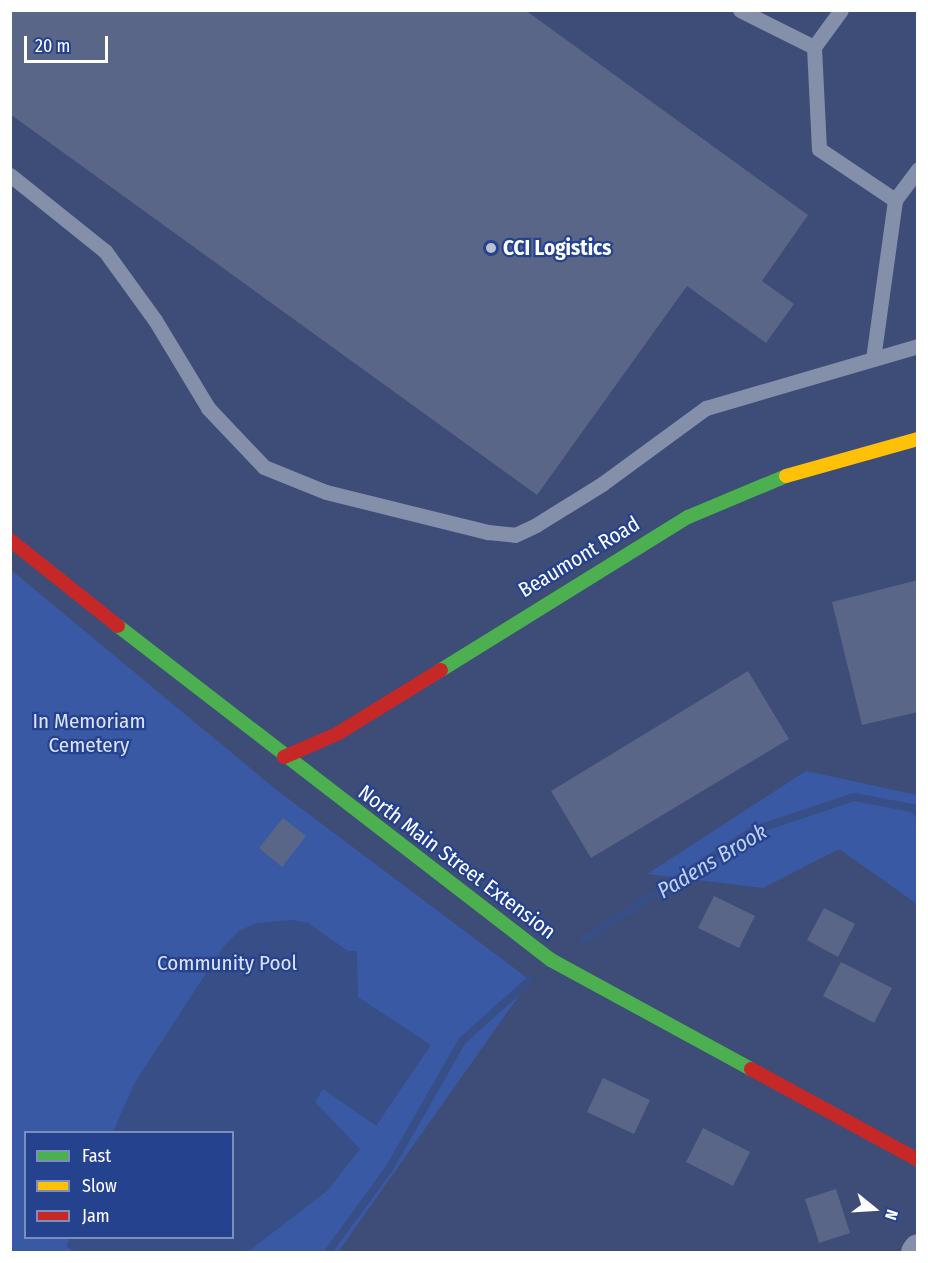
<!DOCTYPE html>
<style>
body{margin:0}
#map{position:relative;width:928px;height:1263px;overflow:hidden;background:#3d4d77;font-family:"Fira Sans Condensed",sans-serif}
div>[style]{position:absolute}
.green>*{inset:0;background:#3a59a5}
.water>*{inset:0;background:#384e86}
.stream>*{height:8px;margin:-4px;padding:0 4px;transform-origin:4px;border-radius:4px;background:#384e86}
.building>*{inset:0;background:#596687}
.lane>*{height:15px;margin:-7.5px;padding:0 7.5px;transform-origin:7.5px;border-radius:7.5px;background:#848faa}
.street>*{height:28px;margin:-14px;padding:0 14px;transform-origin:14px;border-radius:14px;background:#848faa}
.fast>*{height:14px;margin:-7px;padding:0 7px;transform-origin:7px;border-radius:7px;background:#4caf50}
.slow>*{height:14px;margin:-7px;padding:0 7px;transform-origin:7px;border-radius:7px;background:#ffc107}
.jam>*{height:14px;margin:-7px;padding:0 7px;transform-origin:7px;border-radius:7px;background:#c62828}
.dots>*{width:16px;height:16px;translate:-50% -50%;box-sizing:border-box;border:3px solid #25428f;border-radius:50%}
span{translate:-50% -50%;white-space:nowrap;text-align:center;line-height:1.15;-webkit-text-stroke:4.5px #25428f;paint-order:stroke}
.poi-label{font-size:21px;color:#fff;font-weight:700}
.left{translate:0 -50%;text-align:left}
.street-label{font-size:21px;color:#fff}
.park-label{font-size:21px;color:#dbe3f9}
.water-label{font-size:22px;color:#c2d0f2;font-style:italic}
.frame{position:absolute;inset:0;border:12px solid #fff;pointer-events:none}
.legend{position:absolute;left:24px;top:1131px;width:210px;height:108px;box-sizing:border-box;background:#25428f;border:2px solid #7c8ebc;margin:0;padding:8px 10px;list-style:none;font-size:18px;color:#fff}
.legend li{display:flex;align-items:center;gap:12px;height:30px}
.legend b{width:30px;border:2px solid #7c8ebc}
.north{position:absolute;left:844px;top:1179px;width:60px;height:60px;-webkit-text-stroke:4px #25428f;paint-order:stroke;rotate:108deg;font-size:16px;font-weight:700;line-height:24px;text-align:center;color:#fff}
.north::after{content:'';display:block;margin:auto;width:21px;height:27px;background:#fff;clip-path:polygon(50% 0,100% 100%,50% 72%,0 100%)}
.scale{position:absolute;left:24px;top:36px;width:84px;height:27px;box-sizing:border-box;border:3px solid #fff;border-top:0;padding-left:8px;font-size:18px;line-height:21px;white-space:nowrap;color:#fff;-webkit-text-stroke:4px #25428f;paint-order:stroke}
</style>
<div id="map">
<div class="green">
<div style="clip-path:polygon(evenodd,10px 569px,274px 788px,530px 980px,338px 1252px,11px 1252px,10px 569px,26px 1132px,232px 1132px,232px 1238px,26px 1238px,26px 1132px)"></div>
<div style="clip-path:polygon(806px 771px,917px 795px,917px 904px,839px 849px,763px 888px,647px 874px)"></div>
</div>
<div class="water">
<div style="clip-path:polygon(292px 920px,308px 923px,348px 951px,357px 951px,358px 997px,431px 1045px,376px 1126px,323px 1089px,315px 1102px,360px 1149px,328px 1190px,248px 1252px,74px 1252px,66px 1246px,70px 1238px,232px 1238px,232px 1132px,113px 1132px,134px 1084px,223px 947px,239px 931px,256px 923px)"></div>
</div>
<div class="stream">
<div style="left:583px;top:940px;width:201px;rotate:-32.8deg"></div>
<div style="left:752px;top:831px;width:108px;rotate:-18.4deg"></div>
<div style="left:854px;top:797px;width:59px;rotate:10.7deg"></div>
<div style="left:912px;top:808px;width:8px;rotate:40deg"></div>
<div style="left:328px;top:1252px;width:103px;rotate:-53.7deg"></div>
<div style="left:389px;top:1169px;width:147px;rotate:-60.3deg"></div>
<div style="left:462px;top:1041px;width:91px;rotate:-41.9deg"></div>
</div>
<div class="building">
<div style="clip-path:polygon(10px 10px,525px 10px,808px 215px,762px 281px,794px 304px,766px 343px,687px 286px,537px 495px,10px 114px)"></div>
<div style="clip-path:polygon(918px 580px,918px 712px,862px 725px,832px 602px)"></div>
<div style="clip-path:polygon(748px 671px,789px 739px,591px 858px,551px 791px)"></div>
<div style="clip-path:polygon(283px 818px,306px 836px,282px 867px,259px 848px)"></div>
<div style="clip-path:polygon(714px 896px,755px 916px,739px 948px,698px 928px)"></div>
<div style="clip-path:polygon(824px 908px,855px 924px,838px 957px,807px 940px)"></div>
<div style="clip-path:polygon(841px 962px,892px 988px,874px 1023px,823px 996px)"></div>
<div style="clip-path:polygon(603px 1078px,650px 1100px,634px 1134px,587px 1112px)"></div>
<div style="clip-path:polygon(703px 1128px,750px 1152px,733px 1186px,686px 1162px)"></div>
<div style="clip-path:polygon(836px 1189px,850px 1233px,819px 1243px,805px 1199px)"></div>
</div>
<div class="lane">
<div style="left:740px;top:10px;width:83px;rotate:26.6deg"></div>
<div style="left:841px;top:10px;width:46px;rotate:126.1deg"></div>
<div style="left:814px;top:47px;width:102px;rotate:87.2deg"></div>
<div style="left:819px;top:149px;width:92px;rotate:33.9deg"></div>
<div style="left:895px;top:200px;width:39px;rotate:-53deg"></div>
<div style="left:10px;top:175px;width:122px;rotate:38.7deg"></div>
<div style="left:105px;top:251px;width:85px;rotate:54.1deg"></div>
<div style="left:155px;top:320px;width:103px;rotate:58.9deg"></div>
<div style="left:208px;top:408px;width:81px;rotate:46.5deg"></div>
<div style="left:264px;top:467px;width:67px;rotate:22deg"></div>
<div style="left:326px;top:492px;width:167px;rotate:13.9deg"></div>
<div style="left:488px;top:532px;width:27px;rotate:6deg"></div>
<div style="left:515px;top:535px;width:23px;rotate:-25deg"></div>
<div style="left:536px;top:525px;width:78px;rotate:-31.8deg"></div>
<div style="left:602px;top:484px;width:129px;rotate:-36.2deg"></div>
<div style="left:706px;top:408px;width:221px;rotate:-16.3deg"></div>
<div style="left:873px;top:359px;width:161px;rotate:-82.1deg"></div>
</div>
<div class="street">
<div style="left:915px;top:1252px;width:5px;rotate:-53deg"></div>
</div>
<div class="fast">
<div style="left:118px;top:626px;width:547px;rotate:37.65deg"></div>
<div style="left:551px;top:960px;width:228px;rotate:28.6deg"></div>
<div style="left:441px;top:670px;width:291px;rotate:-31.8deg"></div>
<div style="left:688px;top:517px;width:106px;rotate:-22.7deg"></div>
</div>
<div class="slow">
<div style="left:786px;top:476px;width:137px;rotate:-15.7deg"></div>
</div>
<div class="jam">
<div style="left:10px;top:540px;width:138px;rotate:38.5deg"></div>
<div style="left:284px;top:757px;width:58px;rotate:-23.5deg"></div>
<div style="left:337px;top:734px;width:122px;rotate:-31.6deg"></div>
<div style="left:751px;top:1069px;width:190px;rotate:28.6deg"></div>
</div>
<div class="dots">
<div style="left:491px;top:248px;background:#bbc1cf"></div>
</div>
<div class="poi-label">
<span class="left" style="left:503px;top:248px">CCI Logistics</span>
</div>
<div class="street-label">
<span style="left:579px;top:557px;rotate:-31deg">Beaumont Road</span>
<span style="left:457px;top:862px;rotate:37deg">North Main Street Extension</span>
</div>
<div class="park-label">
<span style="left:89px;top:733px">In Memoriam<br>Cemetery</span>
<span style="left:227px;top:963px">Community Pool</span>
</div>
<div class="water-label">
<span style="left:712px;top:861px;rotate:-31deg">Padens Brook</span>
</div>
<div class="frame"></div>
<ul class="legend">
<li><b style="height:8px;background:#4caf50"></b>Fast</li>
<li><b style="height:8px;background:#ffc107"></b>Slow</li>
<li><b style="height:8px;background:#c62828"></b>Jam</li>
</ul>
<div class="north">N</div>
<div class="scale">20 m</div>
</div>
